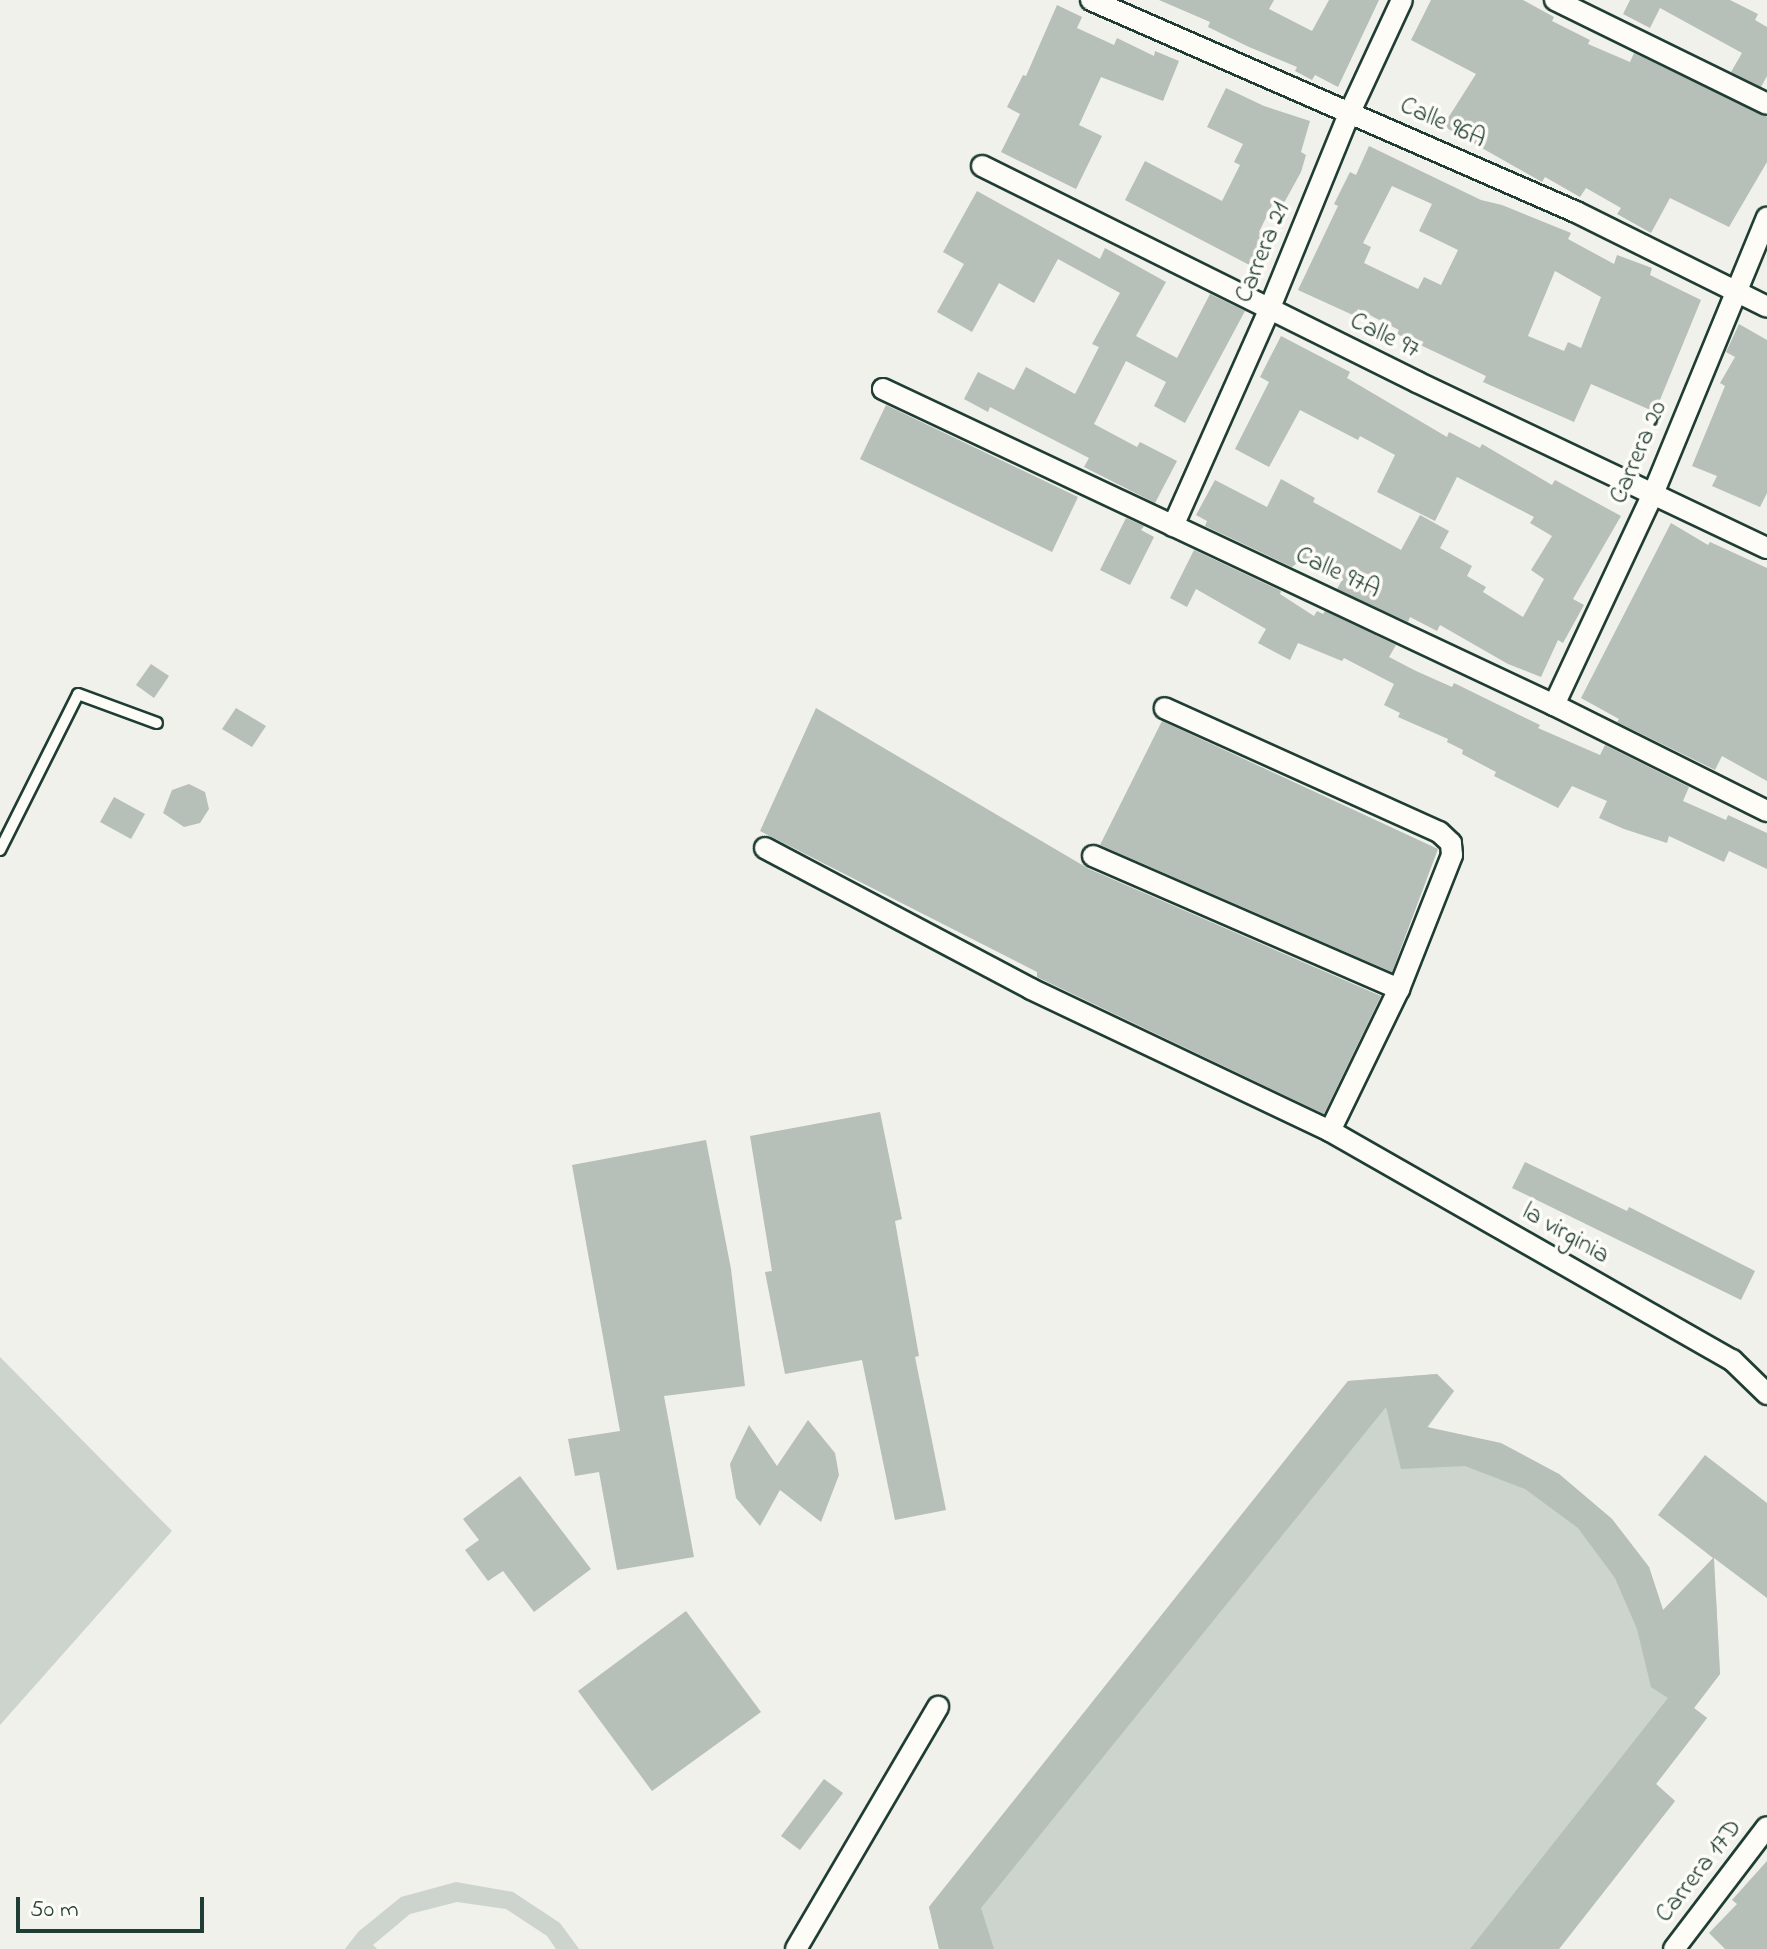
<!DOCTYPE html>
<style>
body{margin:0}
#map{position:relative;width:1767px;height:1949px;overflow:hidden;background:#f0f1eb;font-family:"Indie Flower",sans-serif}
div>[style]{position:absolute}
.green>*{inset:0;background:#cdd3cd}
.building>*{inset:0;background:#b6bfb8}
.roads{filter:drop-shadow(2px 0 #1f3d34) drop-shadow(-2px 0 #1f3d34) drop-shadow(0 2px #1f3d34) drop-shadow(0 -2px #1f3d34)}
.lane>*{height:10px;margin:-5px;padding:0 5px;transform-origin:5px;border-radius:5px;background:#fdfcf7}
.street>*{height:20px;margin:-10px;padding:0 10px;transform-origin:10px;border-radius:10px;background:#fdfcf7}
span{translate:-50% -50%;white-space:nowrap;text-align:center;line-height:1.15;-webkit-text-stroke:7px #fdfcf7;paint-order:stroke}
.street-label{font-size:26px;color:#1f3d34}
.scale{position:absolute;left:16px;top:1897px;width:188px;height:36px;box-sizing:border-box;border:4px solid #1f3d34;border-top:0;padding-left:10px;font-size:24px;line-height:28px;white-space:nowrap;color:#1f3d34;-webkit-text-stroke:6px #fdfcf7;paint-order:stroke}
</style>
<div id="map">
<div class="green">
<div style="clip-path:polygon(0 1357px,172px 1531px,0 1725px)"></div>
<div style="clip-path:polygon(1437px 1374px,1454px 1391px,1428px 1427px,1559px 1474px,1612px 1519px,1649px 1567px,1663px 1610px,1716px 1598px,1720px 1674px,1694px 1708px,1707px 1718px,1656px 1784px,1675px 1801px,1559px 1949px,939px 1949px,929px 1907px,1348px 1381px)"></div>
<div style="clip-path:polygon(456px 1882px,513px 1892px,560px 1923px,579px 1949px,556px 1949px,547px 1936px,506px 1909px,457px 1902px,410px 1914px,373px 1945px,377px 1949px,345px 1949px,358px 1932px,401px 1897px)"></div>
</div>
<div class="building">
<div style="clip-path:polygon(1159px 0,1274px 0,1269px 9px,1312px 31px,1329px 0,1379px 0,1338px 87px,1315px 75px,1312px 80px,1295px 71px,1297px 67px,1249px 47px,1208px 27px,1210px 22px)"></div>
<div style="clip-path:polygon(1431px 0,1523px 0,1554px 17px,1552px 21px,1590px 40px,1588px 44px,1630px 62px,1634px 53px,1767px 117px,1767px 162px,1729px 227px,1670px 198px,1651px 233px,1617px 214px,1621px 208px,1586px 188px,1580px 197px,1545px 177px,1542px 182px,1443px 126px,1476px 74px,1411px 40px)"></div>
<div style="clip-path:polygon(1630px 0,1730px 0,1758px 14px,1755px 20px,1767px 27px,1767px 76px,1761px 87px,1731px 72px,1742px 53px,1660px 8px,1650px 28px,1623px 14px)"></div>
<div style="clip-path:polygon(1057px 5px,1082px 17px,1077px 28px,1114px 45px,1117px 38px,1154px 56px,1155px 51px,1179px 61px,1163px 101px,1101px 77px,1079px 125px,1102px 136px,1076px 189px,1001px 152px,1020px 114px,1007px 107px,1023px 75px,1026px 76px)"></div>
<div style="clip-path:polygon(1226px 88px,1264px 106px,1310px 121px,1301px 152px,1306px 155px,1301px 172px,1284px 203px,1275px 199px,1259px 232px,1273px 240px,1257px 269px,1125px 200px,1145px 161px,1222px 201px,1240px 165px,1234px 162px,1243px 144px,1207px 127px)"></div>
<div style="clip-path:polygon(evenodd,1369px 146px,1481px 200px,1502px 205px,1571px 233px,1568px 239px,1614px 264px,1617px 255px,1652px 268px,1650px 275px,1701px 300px,1655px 412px,1591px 384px,1574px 422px,1483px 382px,1486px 376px,1397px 334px,1399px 330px,1358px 309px,1355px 316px,1298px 290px,1338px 206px,1334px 204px,1350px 172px,1356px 175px,1369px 146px,1392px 186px,1432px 204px,1419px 231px,1458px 250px,1441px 285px,1424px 277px,1418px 289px,1364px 263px,1371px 247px,1363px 243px,1392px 186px,1369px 146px,1555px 271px,1601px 297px,1581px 348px,1568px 342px,1564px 351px,1528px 336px,1555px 271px)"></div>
<div style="clip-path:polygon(977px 191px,1100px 259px,1105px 248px,1166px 282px,1136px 336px,1177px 358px,1210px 294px,1245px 311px,1185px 423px,1154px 406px,1166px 382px,1126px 361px,1094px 424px,1137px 447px,1140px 442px,1177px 461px,1155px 503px,1084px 467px,1089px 458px,990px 407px,988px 412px,964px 399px,978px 372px,1014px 390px,1026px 367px,1075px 394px,1099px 347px,1092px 344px,1120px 293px,1058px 259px,1034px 303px,999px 283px,972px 332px,937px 312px,964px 264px,943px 252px)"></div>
<div style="clip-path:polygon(1739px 324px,1767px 340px,1767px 493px,1760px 507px,1712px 486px,1717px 476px,1692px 466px,1725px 386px,1720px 383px,1735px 357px,1726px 352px)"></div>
<div style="clip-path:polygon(1281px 336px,1350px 372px,1347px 378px,1447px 437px,1449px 432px,1480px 448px,1482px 444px,1552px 485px,1555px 480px,1621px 516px,1573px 599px,1584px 605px,1563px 643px,1558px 640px,1541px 677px,1508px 664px,1440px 625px,1437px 631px,1410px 617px,1408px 622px,1337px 589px,1341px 582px,1301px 560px,1292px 567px,1205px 526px,1207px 521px,1196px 515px,1215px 480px,1267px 507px,1281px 479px,1315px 498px,1313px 502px,1401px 550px,1420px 515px,1449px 531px,1440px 548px,1472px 566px,1467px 576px,1486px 587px,1483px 592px,1523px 617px,1544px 579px,1531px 570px,1552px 536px,1530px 523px,1534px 517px,1457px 477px,1435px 521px,1377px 492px,1395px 455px,1360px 436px,1358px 440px,1300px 410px,1269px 467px,1235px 449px,1269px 382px,1260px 377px)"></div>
<div style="clip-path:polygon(886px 405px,1078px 497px,1052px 552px,860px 459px)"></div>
<div style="clip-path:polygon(1126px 518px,1144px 526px,1141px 530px,1154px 537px,1130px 585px,1100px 570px)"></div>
<div style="clip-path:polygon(1671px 523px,1708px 545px,1710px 542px,1767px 568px,1767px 781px,1722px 756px,1715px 770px,1617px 722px,1619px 719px,1581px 698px)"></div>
<div style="clip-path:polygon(1194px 550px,1281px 591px,1280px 594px,1314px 616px,1317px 611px,1323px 614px,1325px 611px,1396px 645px,1389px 657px,1416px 671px,1452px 687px,1454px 683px,1540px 725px,1538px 728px,1600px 755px,1605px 745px,1689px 787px,1683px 801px,1726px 820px,1728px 815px,1767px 833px,1767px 869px,1729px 851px,1724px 862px,1669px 836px,1667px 843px,1624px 829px,1599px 818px,1607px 801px,1572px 786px,1558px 808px,1494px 776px,1496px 772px,1462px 754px,1463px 750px,1447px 742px,1448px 739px,1398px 717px,1400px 713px,1384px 705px,1394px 684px,1344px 658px,1342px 661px,1298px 643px,1290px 660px,1258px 643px,1266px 629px,1196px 589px,1187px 607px,1170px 598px)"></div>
<div style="clip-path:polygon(151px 664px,169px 676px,154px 698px,136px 685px)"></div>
<div style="clip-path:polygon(236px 708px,266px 726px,252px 747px,222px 729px)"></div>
<div style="clip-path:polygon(816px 708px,1089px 869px,1381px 996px,1324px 1114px,1037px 977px,1037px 972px,760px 831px)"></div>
<div style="clip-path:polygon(1162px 721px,1438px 849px,1392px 972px,1100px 845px)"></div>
<div style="clip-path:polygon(189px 784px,205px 792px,209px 809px,200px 823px,184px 827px,163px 813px,172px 790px)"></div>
<div style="clip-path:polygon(114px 797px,145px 814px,131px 839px,100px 822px)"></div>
<div style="clip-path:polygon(880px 1112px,902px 1219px,895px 1221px,919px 1356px,915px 1357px,946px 1510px,895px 1520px,862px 1360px,785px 1374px,765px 1272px,772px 1271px,750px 1136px)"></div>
<div style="clip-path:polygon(706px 1140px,731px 1269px,745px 1386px,664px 1396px,694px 1557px,617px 1570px,599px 1472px,575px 1476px,568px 1439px,620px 1431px,572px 1165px)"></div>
<div style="clip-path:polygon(1525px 1162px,1627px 1211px,1629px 1207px,1755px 1271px,1741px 1300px,1512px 1188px)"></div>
<div style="clip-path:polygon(1437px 1374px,1454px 1391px,1427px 1427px,1501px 1443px,1559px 1474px,1612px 1519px,1649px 1567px,1663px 1610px,1713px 1558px,1658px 1515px,1705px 1455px,1767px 1503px,1767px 1598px,1714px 1558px,1720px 1674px,1694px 1708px,1707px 1718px,1656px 1784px,1675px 1801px,1559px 1949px,1470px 1949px,1668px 1698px,1651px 1687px,1637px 1629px,1615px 1578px,1578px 1528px,1525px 1489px,1465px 1466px,1401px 1469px,1386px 1407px,981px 1908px,994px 1949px,939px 1949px,929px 1907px,1348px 1381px)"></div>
<div style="clip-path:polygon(808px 1420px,835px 1453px,839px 1475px,821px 1522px,780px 1490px,760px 1526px,736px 1498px,730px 1464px,749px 1425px,777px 1466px)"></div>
<div style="clip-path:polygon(520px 1476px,591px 1569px,534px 1612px,503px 1571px,488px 1581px,465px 1550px,479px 1540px,463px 1519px)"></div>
<div style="clip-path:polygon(686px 1611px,761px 1712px,652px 1791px,578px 1691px)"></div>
<div style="clip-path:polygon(824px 1779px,843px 1793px,800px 1850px,781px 1836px)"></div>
<div style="clip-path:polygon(1767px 1861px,1767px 1949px,1725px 1949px,1709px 1933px,1737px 1904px,1732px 1900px)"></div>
</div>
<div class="roads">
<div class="lane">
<div style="left:0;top:850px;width:174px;rotate:-63.4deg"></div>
<div style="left:78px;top:694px;width:84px;rotate:20.2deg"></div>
</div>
<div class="street">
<div style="left:1091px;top:0;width:529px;rotate:23.61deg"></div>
<div style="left:1576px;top:212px;width:213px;rotate:26.4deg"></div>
<div style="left:1555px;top:0;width:236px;rotate:26.1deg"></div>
<div style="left:982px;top:166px;width:486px;rotate:26.4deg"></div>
<div style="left:1417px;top:382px;width:387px;rotate:25.4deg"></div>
<div style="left:883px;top:389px;width:742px;rotate:25.22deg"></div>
<div style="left:1554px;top:705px;width:238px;rotate:26.5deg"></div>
<div style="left:1173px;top:526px;width:236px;rotate:-66deg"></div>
<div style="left:1269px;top:310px;width:214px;rotate:-67.8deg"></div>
<div style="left:1350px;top:112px;width:123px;rotate:-65.1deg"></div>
<div style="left:1554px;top:705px;width:233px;rotate:-64.9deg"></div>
<div style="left:1653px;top:494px;width:299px;rotate:-67.6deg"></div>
<div style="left:765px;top:848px;width:301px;rotate:27.9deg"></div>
<div style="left:1031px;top:989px;width:331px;rotate:25.4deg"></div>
<div style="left:1330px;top:1131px;width:158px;rotate:-64.1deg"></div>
<div style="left:1399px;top:989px;width:144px;rotate:-68.4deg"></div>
<div style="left:1452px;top:855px;width:12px;rotate:-95deg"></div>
<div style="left:1451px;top:843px;width:16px;rotate:-137deg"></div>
<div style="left:1439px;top:832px;width:301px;rotate:-155.7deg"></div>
<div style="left:1093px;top:856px;width:334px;rotate:23.5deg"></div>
<div style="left:1330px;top:1131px;width:463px;rotate:29.7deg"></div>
<div style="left:1732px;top:1360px;width:49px;rotate:44.2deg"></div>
<div style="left:796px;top:1949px;width:281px;rotate:-59.6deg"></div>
<div style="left:1674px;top:1949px;width:153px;rotate:-52.7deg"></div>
</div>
</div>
<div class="street-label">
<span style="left:1442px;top:124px;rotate:24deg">Calle 96A</span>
<span style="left:1264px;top:253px;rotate:-68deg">Carrera 21</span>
<span style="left:1384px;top:337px;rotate:26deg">Calle 97</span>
<span style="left:1640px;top:453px;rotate:-67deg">Carrera 20</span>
<span style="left:1337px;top:574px;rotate:25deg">Calle 97A</span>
<span style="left:1565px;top:1235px;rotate:30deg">la virginia</span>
<span style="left:1700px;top:1872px;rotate:-52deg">Carrera 17D</span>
</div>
<div class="scale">50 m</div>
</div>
